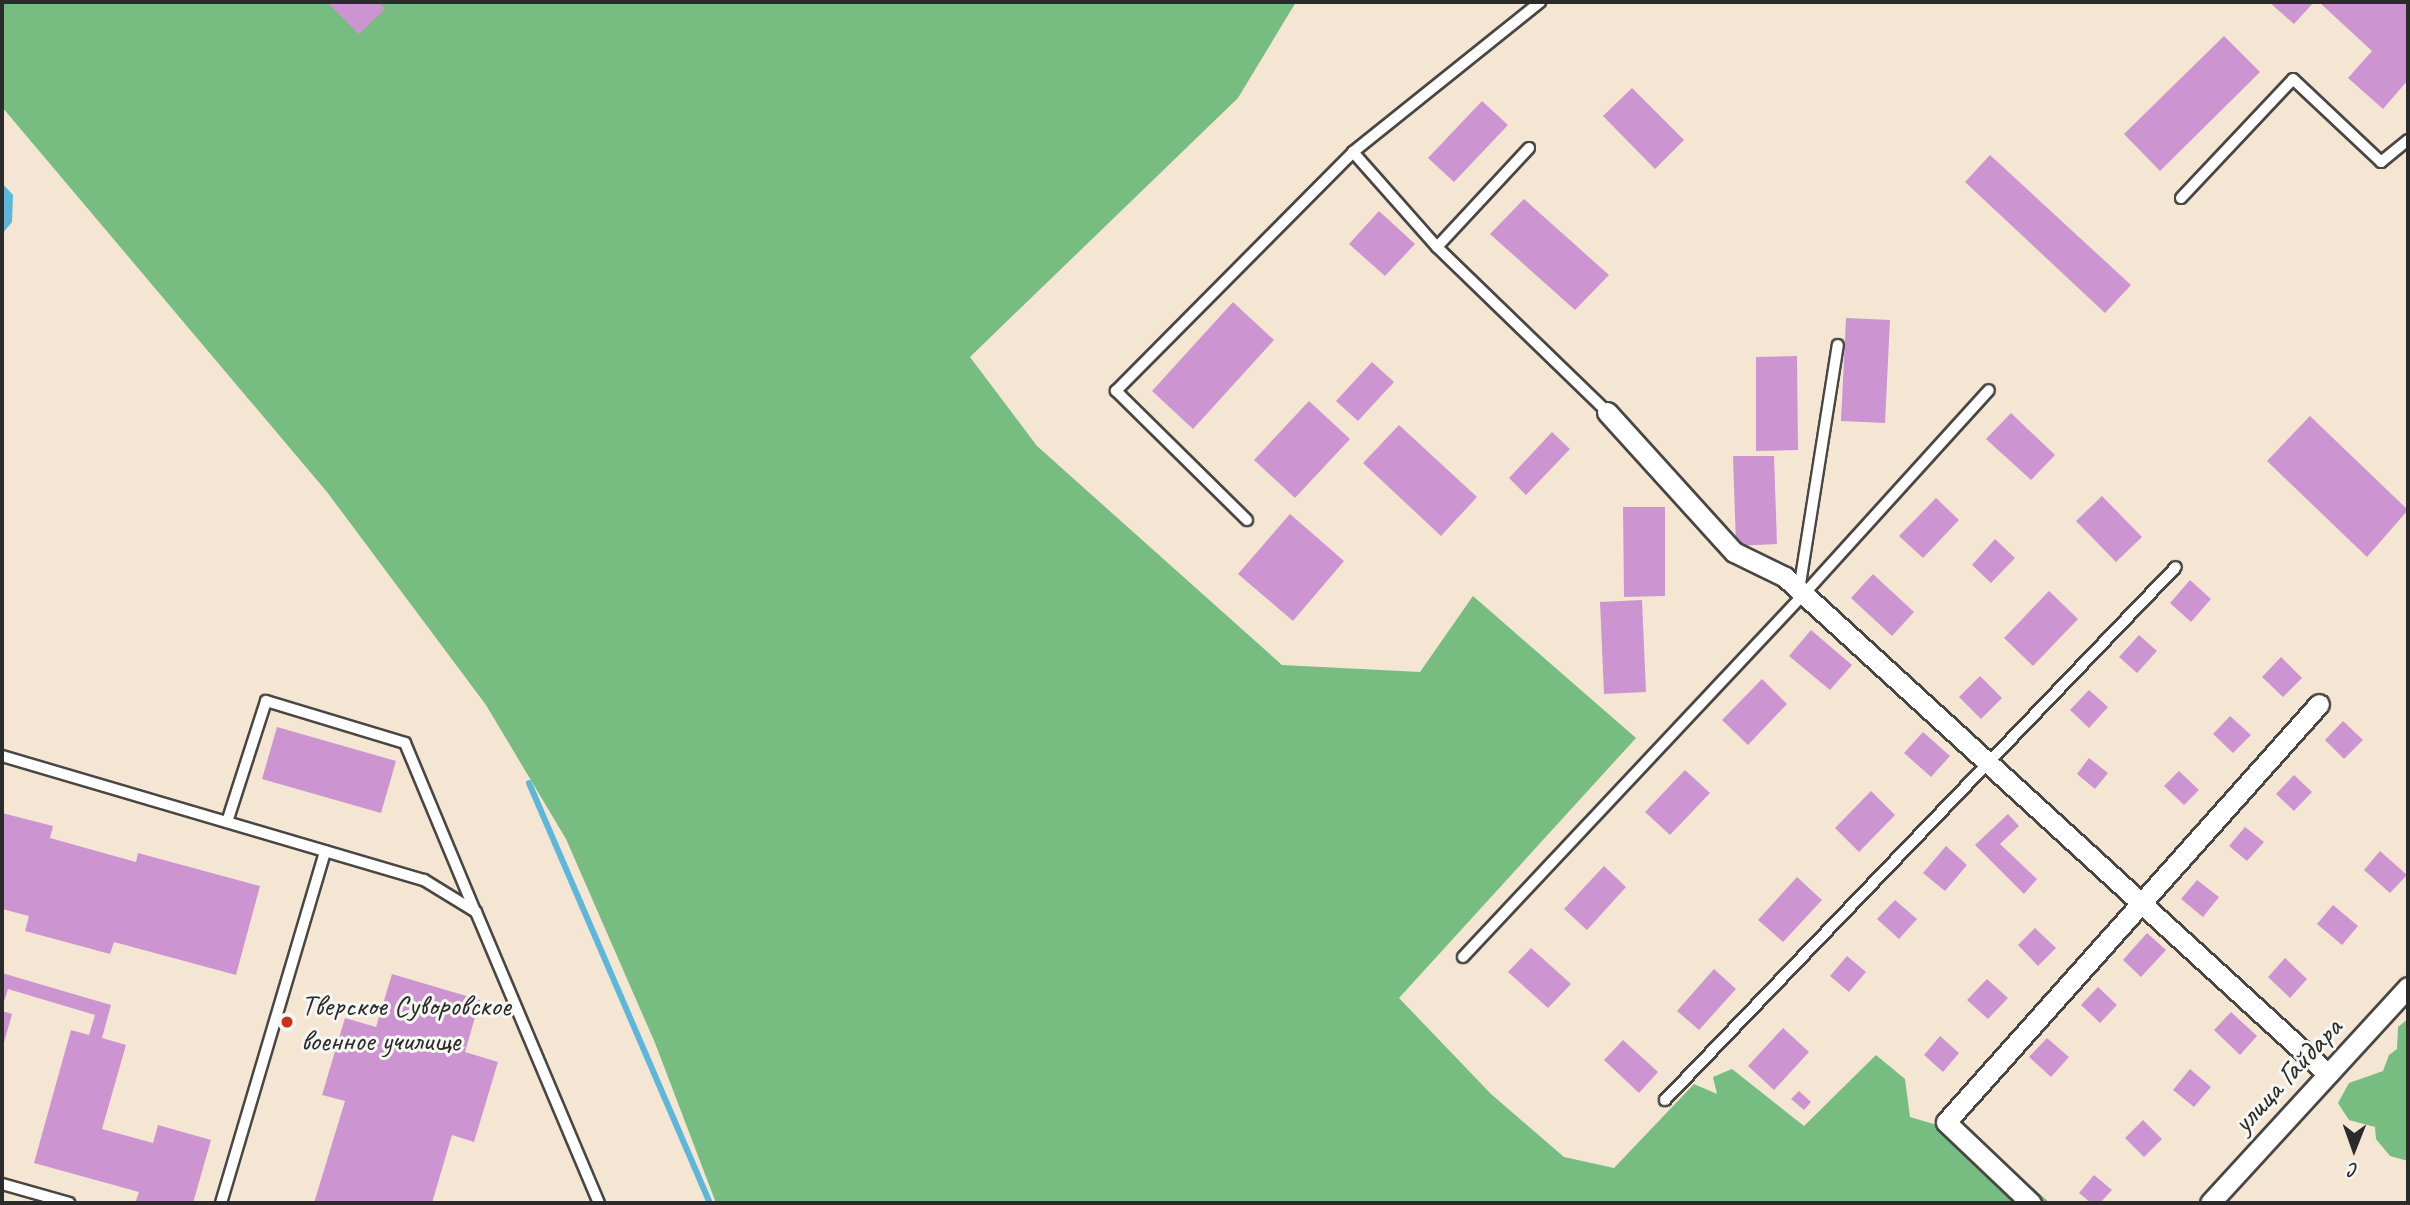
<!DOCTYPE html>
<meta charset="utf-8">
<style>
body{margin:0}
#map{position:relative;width:2410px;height:1205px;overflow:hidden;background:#f5e6d3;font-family:Caveat,sans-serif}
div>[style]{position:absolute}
.forest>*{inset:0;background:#77bd81}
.water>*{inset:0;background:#5db7da}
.stream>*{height:6px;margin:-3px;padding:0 3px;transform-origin:3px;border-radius:3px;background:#5db7da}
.building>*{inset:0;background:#cc95d1}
.roads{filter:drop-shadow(2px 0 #494744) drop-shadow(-2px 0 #494744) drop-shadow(0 2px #494744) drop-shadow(0 -2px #494744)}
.lane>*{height:10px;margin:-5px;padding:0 5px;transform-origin:5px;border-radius:5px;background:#fff}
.street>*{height:19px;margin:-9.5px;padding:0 9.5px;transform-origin:9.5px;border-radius:9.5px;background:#fff}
.dots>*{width:19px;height:19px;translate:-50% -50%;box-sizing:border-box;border:4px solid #f6f6f2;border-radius:50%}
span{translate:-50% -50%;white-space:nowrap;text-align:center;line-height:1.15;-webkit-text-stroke:6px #f6f6f2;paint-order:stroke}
.poi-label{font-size:30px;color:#2b2b2b}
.left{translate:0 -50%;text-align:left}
.street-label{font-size:30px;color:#2b2b2b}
.frame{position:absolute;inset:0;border:4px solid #2b2b2b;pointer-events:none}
.north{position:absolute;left:2319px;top:1114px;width:70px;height:70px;-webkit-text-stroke:5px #f6f6f2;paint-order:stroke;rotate:181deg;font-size:19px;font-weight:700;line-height:28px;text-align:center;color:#2b2b2b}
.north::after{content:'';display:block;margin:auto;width:24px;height:32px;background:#2b2b2b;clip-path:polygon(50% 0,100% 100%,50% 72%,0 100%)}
</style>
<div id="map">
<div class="forest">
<div style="clip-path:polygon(2px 2px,1296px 2px,1238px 98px,970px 357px,1037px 446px,1282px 665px,1420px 672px,1473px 596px,1636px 738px,1399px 998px,1491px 1094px,1564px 1157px,1614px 1168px,1694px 1084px,1717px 1094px,1713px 1077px,1732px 1069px,1804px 1126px,1876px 1055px,1905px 1079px,1910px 1117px,1974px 1136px,2050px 1203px,716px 1203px,655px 1043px,566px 839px,486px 705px,327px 492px,2px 107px)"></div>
<div style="clip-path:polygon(2408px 1019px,2408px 1161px,2390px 1156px,2376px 1139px,2375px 1127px,2349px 1120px,2338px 1103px,2349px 1083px,2383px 1071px,2389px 1055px,2397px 1049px,2398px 1027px)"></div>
</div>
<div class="water">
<div style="clip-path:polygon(2px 183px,13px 195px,12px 222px,3px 233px)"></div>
</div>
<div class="stream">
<div style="left:529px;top:783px;width:457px;rotate:66.7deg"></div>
</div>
<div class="building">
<div style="clip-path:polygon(327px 2px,378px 2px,385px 9px,359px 34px)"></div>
<div style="clip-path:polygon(2269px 2px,2314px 2px,2294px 24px)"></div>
<div style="clip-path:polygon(2319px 2px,2408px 2px,2408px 80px,2383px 109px,2348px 78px,2372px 51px)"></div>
<div style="clip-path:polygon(2224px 36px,2260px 72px,2160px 171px,2124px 134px)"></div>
<div style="clip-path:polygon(1632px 88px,1684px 140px,1655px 169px,1603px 116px)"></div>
<div style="clip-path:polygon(1482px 101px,1508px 125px,1454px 182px,1428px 158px)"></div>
<div style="clip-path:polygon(1990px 155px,2131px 285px,2105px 313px,1965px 182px)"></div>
<div style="clip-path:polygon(1524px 199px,1609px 275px,1575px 310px,1490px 234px)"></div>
<div style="clip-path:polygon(1379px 211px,1415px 244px,1385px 276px,1349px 244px)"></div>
<div style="clip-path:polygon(1233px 302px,1274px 340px,1193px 429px,1152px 391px)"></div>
<div style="clip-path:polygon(1846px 318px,1890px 320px,1885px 423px,1841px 421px)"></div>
<div style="clip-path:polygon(1797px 356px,1798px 450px,1756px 451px,1756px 357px)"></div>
<div style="clip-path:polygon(1372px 362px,1394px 382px,1358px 421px,1336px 401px)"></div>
<div style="clip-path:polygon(1309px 401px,1350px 439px,1295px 498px,1254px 460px)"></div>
<div style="clip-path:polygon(2011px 413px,2055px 455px,2031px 480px,1986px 439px)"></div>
<div style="clip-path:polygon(2310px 416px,2408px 510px,2367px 557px,2267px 461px)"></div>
<div style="clip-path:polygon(1399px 425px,1477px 497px,1441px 536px,1363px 463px)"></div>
<div style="clip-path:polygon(1552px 432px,1570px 449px,1526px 495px,1509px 478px)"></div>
<div style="clip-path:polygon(1733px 456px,1774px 456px,1777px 544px,1736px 546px)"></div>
<div style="clip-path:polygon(2102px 496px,2142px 537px,2116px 562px,2076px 521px)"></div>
<div style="clip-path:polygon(1936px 498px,1959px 520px,1923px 558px,1899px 536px)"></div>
<div style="clip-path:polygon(1623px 507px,1665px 507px,1665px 596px,1624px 597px)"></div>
<div style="clip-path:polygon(1290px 514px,1344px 561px,1293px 621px,1238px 574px)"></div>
<div style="clip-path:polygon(1995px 539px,2015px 558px,1991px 583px,1972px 565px)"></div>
<div style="clip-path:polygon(1873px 574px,1914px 612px,1892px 636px,1851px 598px)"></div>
<div style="clip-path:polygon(2190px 580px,2211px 599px,2191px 622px,2170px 603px)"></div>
<div style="clip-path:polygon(2049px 591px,2078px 619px,2033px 666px,2004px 638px)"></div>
<div style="clip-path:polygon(1642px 600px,1646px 692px,1604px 694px,1600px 602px)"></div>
<div style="clip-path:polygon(1811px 630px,1852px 665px,1830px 690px,1789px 656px)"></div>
<div style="clip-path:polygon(2139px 635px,2157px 651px,2137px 673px,2119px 657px)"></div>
<div style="clip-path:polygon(2281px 657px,2302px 678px,2283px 697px,2262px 677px)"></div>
<div style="clip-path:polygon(1980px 676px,2002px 698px,1981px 719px,1959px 697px)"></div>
<div style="clip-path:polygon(1762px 679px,1787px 704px,1748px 745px,1722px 720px)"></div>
<div style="clip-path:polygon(2089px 690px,2108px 707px,2089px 728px,2070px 710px)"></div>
<div style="clip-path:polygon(2230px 716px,2251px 735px,2233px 753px,2213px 734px)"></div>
<div style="clip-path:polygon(2343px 721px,2363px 740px,2344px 759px,2325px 740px)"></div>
<div style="clip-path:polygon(277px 727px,396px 761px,381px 813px,262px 779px)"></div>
<div style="clip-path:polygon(1923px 732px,1950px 756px,1931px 777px,1904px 753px)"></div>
<div style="clip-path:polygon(2089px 758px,2108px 773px,2095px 789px,2077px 774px)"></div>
<div style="clip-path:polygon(1685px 770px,1710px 793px,1670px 835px,1645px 812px)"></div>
<div style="clip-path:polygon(2179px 771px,2199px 790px,2184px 805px,2164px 786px)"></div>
<div style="clip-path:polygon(2294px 775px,2312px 792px,2294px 811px,2276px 794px)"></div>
<div style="clip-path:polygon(1871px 791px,1895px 815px,1859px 852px,1835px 828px)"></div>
<div style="clip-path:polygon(2px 813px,53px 826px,50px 838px,136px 862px,138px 853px,260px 886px,236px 975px,114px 942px,110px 954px,25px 931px,29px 916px,2px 909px)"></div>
<div style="clip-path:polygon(2008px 814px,2019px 826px,2000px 844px,2037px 879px,2024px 894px,1975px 845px)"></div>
<div style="clip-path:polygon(2245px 827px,2264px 842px,2247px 861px,2229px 846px)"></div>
<div style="clip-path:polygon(1946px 846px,1967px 865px,1945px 891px,1923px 873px)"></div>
<div style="clip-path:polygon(2380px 851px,2407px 875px,2390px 893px,2364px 870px)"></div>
<div style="clip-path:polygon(1604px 866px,1626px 887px,1587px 930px,1564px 909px)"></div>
<div style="clip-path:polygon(1797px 877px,1822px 900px,1783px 942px,1758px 920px)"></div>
<div style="clip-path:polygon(2197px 880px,2219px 897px,2203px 917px,2181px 899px)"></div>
<div style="clip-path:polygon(1895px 900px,1917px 919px,1899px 939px,1877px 919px)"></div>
<div style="clip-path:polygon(2333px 905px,2358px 926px,2342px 945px,2317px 924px)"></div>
<div style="clip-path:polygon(2035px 928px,2056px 948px,2038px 966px,2018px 945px)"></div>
<div style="clip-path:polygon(2147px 933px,2166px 950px,2141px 977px,2123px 960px)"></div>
<div style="clip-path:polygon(1531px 948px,1571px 984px,1548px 1008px,1508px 972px)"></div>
<div style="clip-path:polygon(1847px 956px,1866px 972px,1849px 992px,1830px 976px)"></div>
<div style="clip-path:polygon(2285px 958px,2307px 979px,2290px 998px,2268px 977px)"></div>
<div style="clip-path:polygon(1714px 969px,1736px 989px,1699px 1030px,1677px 1011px)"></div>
<div style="clip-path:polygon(2px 973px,111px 1005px,102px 1038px,126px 1045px,102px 1129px,153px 1143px,158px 1125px,211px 1140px,193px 1203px,135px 1203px,139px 1192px,34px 1163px,71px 1030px,89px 1035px,95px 1015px,8px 989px,2px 1008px)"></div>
<div style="clip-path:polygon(392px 974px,480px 1000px,465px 1052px,498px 1062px,474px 1142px,452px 1135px,432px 1203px,314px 1203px,345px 1101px,322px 1095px,345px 1018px,376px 1027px)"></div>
<div style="clip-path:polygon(1987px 979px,2008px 998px,1988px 1019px,1967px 1000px)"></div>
<div style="clip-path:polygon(2098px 987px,2117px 1005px,2100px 1023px,2081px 1005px)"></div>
<div style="clip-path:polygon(2px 1011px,12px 1014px,3px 1046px,2px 1046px)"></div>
<div style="clip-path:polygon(2231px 1012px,2257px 1036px,2240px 1055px,2214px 1030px)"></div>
<div style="clip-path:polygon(1783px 1028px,1809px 1052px,1774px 1090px,1748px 1066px)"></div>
<div style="clip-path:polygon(1940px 1036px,1959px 1053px,1943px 1072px,1924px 1055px)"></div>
<div style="clip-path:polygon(2047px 1038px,2069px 1057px,2051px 1077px,2029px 1057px)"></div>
<div style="clip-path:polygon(1623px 1040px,1658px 1072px,1639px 1093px,1604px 1060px)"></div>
<div style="clip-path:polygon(2190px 1069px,2211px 1087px,2194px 1107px,2173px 1090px)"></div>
<div style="clip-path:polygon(1799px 1091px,1811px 1102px,1804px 1110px,1791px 1099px)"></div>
<div style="clip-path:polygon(2143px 1120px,2162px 1139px,2144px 1157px,2125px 1138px)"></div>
<div style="clip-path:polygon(2094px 1175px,2112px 1190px,2100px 1203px,2091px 1203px,2079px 1193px)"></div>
</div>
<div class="roads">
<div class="lane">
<div style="left:1529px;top:148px;width:135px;rotate:132.9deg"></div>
<div style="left:1437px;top:247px;width:237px;rotate:44.1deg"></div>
<div style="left:2181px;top:198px;width:163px;rotate:-46.7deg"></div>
<div style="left:2293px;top:79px;width:121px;rotate:43.3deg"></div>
<div style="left:2381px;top:162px;width:35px;rotate:-39deg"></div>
<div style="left:1437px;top:247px;width:127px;rotate:-131.5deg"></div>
<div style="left:1353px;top:152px;width:240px;rotate:-38.7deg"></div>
<div style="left:1247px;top:520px;width:184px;rotate:-135.4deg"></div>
<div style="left:1116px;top:391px;width:337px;rotate:-45.2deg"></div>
<div style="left:1799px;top:590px;width:248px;rotate:-81deg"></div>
<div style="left:2px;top:756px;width:440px;rotate:16.4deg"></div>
<div style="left:424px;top:880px;width:61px;rotate:31.6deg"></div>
<div style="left:476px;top:912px;width:316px;rotate:67.1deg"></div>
<div style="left:227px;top:822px;width:127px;rotate:-72.1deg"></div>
<div style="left:266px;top:701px;width:145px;rotate:16.8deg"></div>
<div style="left:405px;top:743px;width:182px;rotate:67.4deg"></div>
<div style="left:1463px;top:957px;width:498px;rotate:-46.8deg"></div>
<div style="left:1804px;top:594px;width:275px;rotate:-47.8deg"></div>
<div style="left:1665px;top:1100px;width:738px;rotate:-46.21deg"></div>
<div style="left:2px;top:1184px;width:70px;rotate:15.8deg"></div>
<div style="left:221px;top:1203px;width:367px;rotate:-73.5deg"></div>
</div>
<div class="street">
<div style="left:1607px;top:412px;width:189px;rotate:47.8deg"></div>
<div style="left:1734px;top:552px;width:57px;rotate:26.1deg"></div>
<div style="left:1785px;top:577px;width:736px;rotate:42.47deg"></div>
<div style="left:2031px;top:1203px;width:117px;rotate:-136.4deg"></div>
<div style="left:1946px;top:1122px;width:560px;rotate:-48.26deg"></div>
<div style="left:2210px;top:1203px;width:293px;rotate:-47.5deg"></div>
</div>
</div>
<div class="dots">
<div style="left:287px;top:1022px;background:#c8321e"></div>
</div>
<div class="poi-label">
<span class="left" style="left:301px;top:1022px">Тверское Суворовское<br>военное училище</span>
</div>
<div class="street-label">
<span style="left:2287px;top:1075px;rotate:-47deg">улица Гайдара</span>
</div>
<div class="frame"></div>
<div class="north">С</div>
</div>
